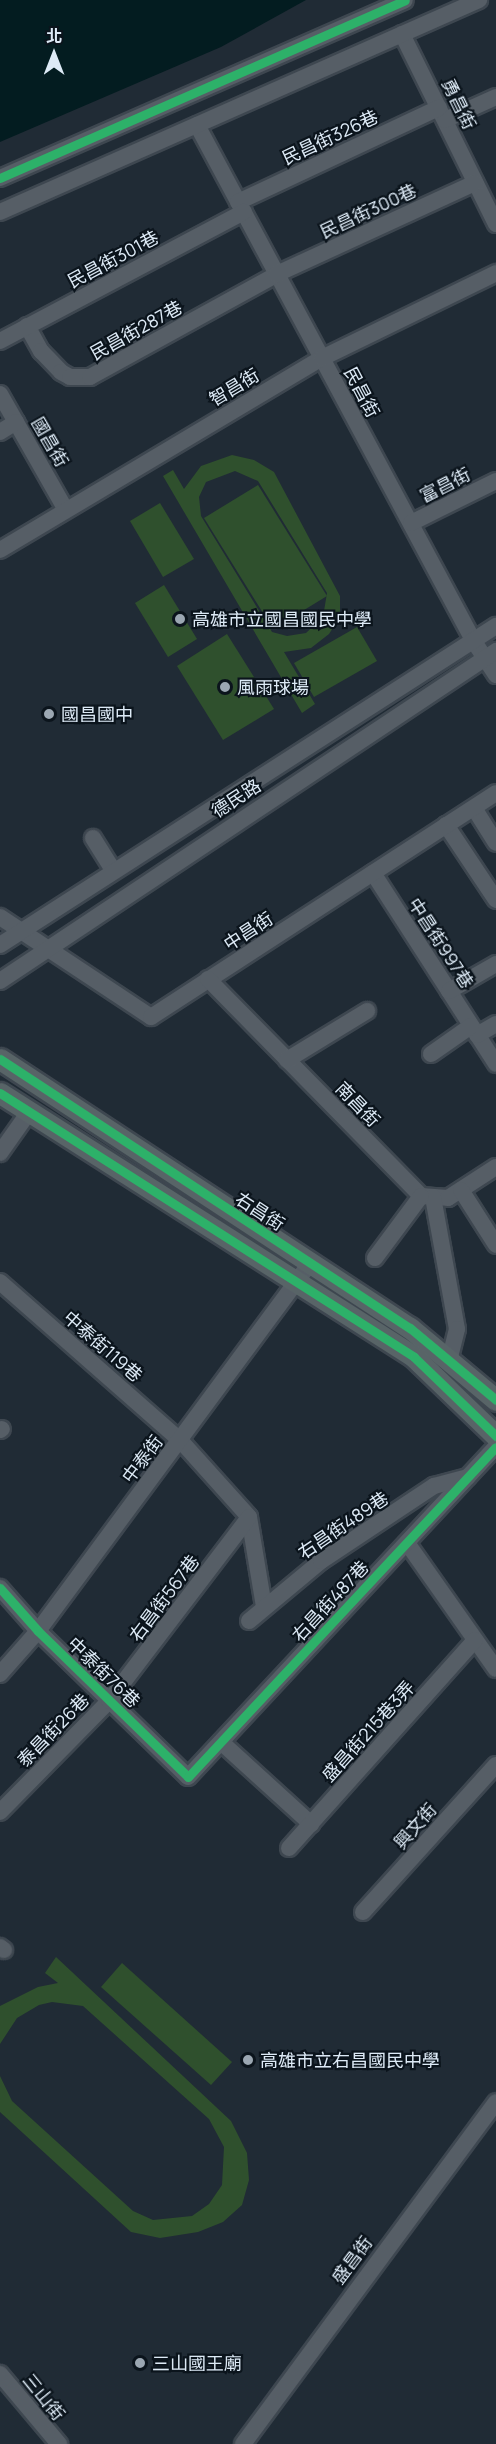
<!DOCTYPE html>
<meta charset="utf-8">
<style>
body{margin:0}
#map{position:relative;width:496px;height:2444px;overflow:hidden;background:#202b35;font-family:Manrope,"Noto Sans TC",sans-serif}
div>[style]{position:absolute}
.green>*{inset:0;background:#2f502d}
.water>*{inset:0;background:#031c20}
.roads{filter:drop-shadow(2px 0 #3e4750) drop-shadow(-2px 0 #3e4750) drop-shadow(0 2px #3e4750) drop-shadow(0 -2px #3e4750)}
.minor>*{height:16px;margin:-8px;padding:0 8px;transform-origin:8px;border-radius:8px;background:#565e66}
.major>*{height:21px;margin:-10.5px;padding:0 10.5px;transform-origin:10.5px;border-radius:10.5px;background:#586467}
.cycleway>*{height:9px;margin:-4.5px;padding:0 4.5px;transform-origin:4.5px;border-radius:4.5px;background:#2db169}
.dots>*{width:16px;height:16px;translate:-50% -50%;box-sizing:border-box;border:3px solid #0b141c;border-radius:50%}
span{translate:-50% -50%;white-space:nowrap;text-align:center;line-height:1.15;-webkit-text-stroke:4.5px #0b141c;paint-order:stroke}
.street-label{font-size:18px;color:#ddeaf6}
.poi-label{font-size:18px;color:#ddeaf6}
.left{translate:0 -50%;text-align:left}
.north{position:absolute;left:24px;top:24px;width:60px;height:60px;-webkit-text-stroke:4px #0b141c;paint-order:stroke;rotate:0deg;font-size:16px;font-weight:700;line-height:24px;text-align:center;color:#ddeaf6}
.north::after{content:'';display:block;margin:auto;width:21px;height:27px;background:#ddeaf6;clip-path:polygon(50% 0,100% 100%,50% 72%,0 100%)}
</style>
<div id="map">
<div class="green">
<div style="clip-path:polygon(evenodd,232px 455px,254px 460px,274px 472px,340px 596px,340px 617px,329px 634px,311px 648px,284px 652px,315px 704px,302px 713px,163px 476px,173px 470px,184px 489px,201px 466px,232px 455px,235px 471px,258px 481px,327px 593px,323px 617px,306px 633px,287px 636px,272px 632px,201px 516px,199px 497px,206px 482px,235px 471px)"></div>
<div style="clip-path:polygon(258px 485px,327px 596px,273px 629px,204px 518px)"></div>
<div style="clip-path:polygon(160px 503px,194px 559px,163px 577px,130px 521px)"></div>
<div style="clip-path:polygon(164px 585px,197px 639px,168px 657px,135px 603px)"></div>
<div style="clip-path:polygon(357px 627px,377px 661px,314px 697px,294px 663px)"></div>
<div style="clip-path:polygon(227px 634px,274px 709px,223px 740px,177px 666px)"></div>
<div style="clip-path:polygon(56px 1957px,231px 2121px,247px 2153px,249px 2180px,242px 2205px,223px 2222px,198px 2232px,160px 2238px,131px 2232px,0 2112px,0 2076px,12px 2101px,133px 2211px,153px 2220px,192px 2216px,209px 2204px,222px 2185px,224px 2147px,209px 2119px,83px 2006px,52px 2002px,39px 2005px,17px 2018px,0 2044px,0 2006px,38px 1987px,58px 1983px,45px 1973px)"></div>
<div style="clip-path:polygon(122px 1963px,232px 2062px,211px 2085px,101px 1987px)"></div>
</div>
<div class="water">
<div style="clip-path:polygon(0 0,306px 0,221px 47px,0 142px)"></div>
</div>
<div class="roads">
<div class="minor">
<div style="left:402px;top:34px;width:212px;rotate:63.7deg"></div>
<div style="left:445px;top:120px;width:56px;rotate:-24.3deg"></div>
<div style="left:197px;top:125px;width:584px;rotate:61.81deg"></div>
<div style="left:473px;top:640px;width:42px;rotate:56.7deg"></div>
<div style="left:0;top:178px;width:442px;rotate:-23.7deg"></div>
<div style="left:238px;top:202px;width:222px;rotate:-25.1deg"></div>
<div style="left:0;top:212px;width:524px;rotate:-23.87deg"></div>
<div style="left:27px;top:326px;width:29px;rotate:61deg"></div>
<div style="left:41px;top:351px;width:29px;rotate:46deg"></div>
<div style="left:61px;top:372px;width:10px;rotate:29deg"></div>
<div style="left:70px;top:377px;width:20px"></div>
<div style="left:90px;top:377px;width:213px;rotate:-28.8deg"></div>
<div style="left:277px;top:274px;width:218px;rotate:-24.7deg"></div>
<div style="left:0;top:341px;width:276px;rotate:-27.9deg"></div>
<div style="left:0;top:394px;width:133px;rotate:60.4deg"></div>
<div style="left:0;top:432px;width:19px;rotate:-32deg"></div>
<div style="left:411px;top:523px;width:95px;rotate:-26.3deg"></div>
<div style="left:0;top:550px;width:375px;rotate:-30.8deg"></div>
<div style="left:322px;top:358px;width:194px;rotate:-26deg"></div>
<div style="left:474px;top:808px;width:41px;rotate:57.8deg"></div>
<div style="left:446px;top:825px;width:90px;rotate:56.3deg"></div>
<div style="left:93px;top:838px;width:39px;rotate:58deg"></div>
<div style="left:373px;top:873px;width:227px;rotate:57.2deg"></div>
<div style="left:0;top:917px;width:181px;rotate:33.5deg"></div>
<div style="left:151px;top:1017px;width:411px;rotate:-33deg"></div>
<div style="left:0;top:945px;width:590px;rotate:-32.75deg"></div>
<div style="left:208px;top:979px;width:304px;rotate:45.5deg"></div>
<div style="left:421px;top:1196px;width:27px;rotate:4deg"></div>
<div style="left:448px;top:1198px;width:57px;rotate:-32.9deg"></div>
<div style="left:0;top:981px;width:596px;rotate:-33.64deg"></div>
<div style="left:449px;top:991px;width:54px;rotate:-29.9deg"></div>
<div style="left:477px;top:1035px;width:22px;rotate:-30deg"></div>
<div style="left:431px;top:1054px;width:49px;rotate:-35deg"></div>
<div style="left:287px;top:1060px;width:94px;rotate:-31.5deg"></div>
<div style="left:0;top:1153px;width:50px;rotate:-54.7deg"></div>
<div style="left:461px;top:1190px;width:65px;rotate:57.5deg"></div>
<div style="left:433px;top:1197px;width:134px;rotate:79.7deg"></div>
<div style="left:457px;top:1329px;width:29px;rotate:104deg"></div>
<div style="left:375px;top:1258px;width:77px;rotate:-53.4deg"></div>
<div style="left:0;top:1282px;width:240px;rotate:41.3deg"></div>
<div style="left:180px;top:1440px;width:103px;rotate:48.1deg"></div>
<div style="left:0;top:1430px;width:2px;rotate:-27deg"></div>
<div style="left:249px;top:1517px;width:91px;rotate:80.5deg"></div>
<div style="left:407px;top:1543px;width:154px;rotate:54.8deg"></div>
<div style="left:0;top:1588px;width:57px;rotate:48.5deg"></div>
<div style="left:38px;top:1631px;width:209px;rotate:44.2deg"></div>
<div style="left:188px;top:1777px;width:451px;rotate:-47deg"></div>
<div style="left:249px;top:1621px;width:94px;rotate:-39.8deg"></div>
<div style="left:321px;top:1561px;width:136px;rotate:-33.6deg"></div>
<div style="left:434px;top:1486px;width:35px;rotate:-15deg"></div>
<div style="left:0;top:1674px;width:57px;rotate:-48.5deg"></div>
<div style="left:38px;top:1631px;width:458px;rotate:-53.5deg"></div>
<div style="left:221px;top:1742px;width:122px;rotate:42.3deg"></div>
<div style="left:0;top:1812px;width:156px;rotate:-45.5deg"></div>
<div style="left:109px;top:1701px;width:231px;rotate:-52.7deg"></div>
<div style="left:289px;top:1848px;width:279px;rotate:-48.2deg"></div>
<div style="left:363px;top:1912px;width:198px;rotate:-47.9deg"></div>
<div style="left:0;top:1947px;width:5px;rotate:37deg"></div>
<div style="left:0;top:2374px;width:92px;rotate:49.9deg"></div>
<div style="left:243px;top:2444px;width:425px;rotate:-53.5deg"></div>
</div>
<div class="major">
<div style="left:0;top:1059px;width:490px;rotate:33.3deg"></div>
<div style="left:410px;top:1328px;width:112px;rotate:39.9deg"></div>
<div style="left:0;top:1093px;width:491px;rotate:32.5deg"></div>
<div style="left:414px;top:1357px;width:114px;rotate:43.9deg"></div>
</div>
</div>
<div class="cycleway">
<div style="left:0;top:178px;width:442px;rotate:-23.7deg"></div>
<div style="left:0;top:1059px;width:490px;rotate:33.3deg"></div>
<div style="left:410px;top:1328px;width:112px;rotate:39.9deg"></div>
<div style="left:0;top:1093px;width:491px;rotate:32.5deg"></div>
<div style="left:414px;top:1357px;width:114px;rotate:43.9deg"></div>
<div style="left:0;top:1588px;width:57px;rotate:48.5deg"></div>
<div style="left:38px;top:1631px;width:209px;rotate:44.2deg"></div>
<div style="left:188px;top:1777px;width:451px;rotate:-47deg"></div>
</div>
<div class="dots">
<div style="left:180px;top:619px;background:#9ba7b2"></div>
<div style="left:225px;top:687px;background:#9ba7b2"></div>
<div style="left:49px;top:714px;background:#9ba7b2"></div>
<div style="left:248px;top:2060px;background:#9ba7b2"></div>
<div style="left:140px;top:2363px;background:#9ba7b2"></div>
</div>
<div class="street-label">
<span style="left:459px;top:104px;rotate:64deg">勇昌街</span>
<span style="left:330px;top:137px;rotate:-25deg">民昌街326巷</span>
<span style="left:368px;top:211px;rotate:-25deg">民昌街300巷</span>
<span style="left:113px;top:259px;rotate:-28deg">民昌街301巷</span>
<span style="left:136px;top:330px;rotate:-29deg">民昌街287巷</span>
<span style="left:234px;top:387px;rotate:-31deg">智昌街</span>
<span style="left:362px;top:392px;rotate:62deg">民昌街</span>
<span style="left:50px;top:442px;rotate:60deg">國昌街</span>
<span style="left:445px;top:485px;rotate:-27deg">富昌街</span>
<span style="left:236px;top:798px;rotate:-33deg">德民路</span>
<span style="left:248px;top:931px;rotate:-33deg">中昌街</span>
<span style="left:441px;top:943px;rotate:57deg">中昌街997巷</span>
<span style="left:358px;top:1104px;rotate:46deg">南昌街</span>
<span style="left:260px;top:1211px;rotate:33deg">右昌街</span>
<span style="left:103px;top:1346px;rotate:41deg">中泰街119巷</span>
<span style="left:142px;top:1459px;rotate:-53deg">中泰街</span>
<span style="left:343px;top:1525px;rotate:-34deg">右昌街489巷</span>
<span style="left:164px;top:1598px;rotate:-53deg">右昌街567巷</span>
<span style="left:330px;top:1601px;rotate:-47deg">右昌街487巷</span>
<span style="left:104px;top:1672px;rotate:44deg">中泰街76巷</span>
<span style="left:53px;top:1730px;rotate:-46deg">泰昌街26巷</span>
<span style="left:368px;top:1731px;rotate:-48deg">盛昌街215巷3弄</span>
<span style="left:415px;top:1826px;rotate:-48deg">興文街</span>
<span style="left:352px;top:2260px;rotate:-53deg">盛昌街</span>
<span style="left:44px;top:2397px;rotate:51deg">三山街</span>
</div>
<div class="poi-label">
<span class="left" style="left:192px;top:619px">高雄市立國昌國民中學</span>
<span class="left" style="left:237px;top:687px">風雨球場</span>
<span class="left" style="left:61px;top:714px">國昌國中</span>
<span class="left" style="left:260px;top:2060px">高雄市立右昌國民中學</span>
<span class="left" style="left:152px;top:2363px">三山國王廟</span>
</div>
<div class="north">北</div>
</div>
